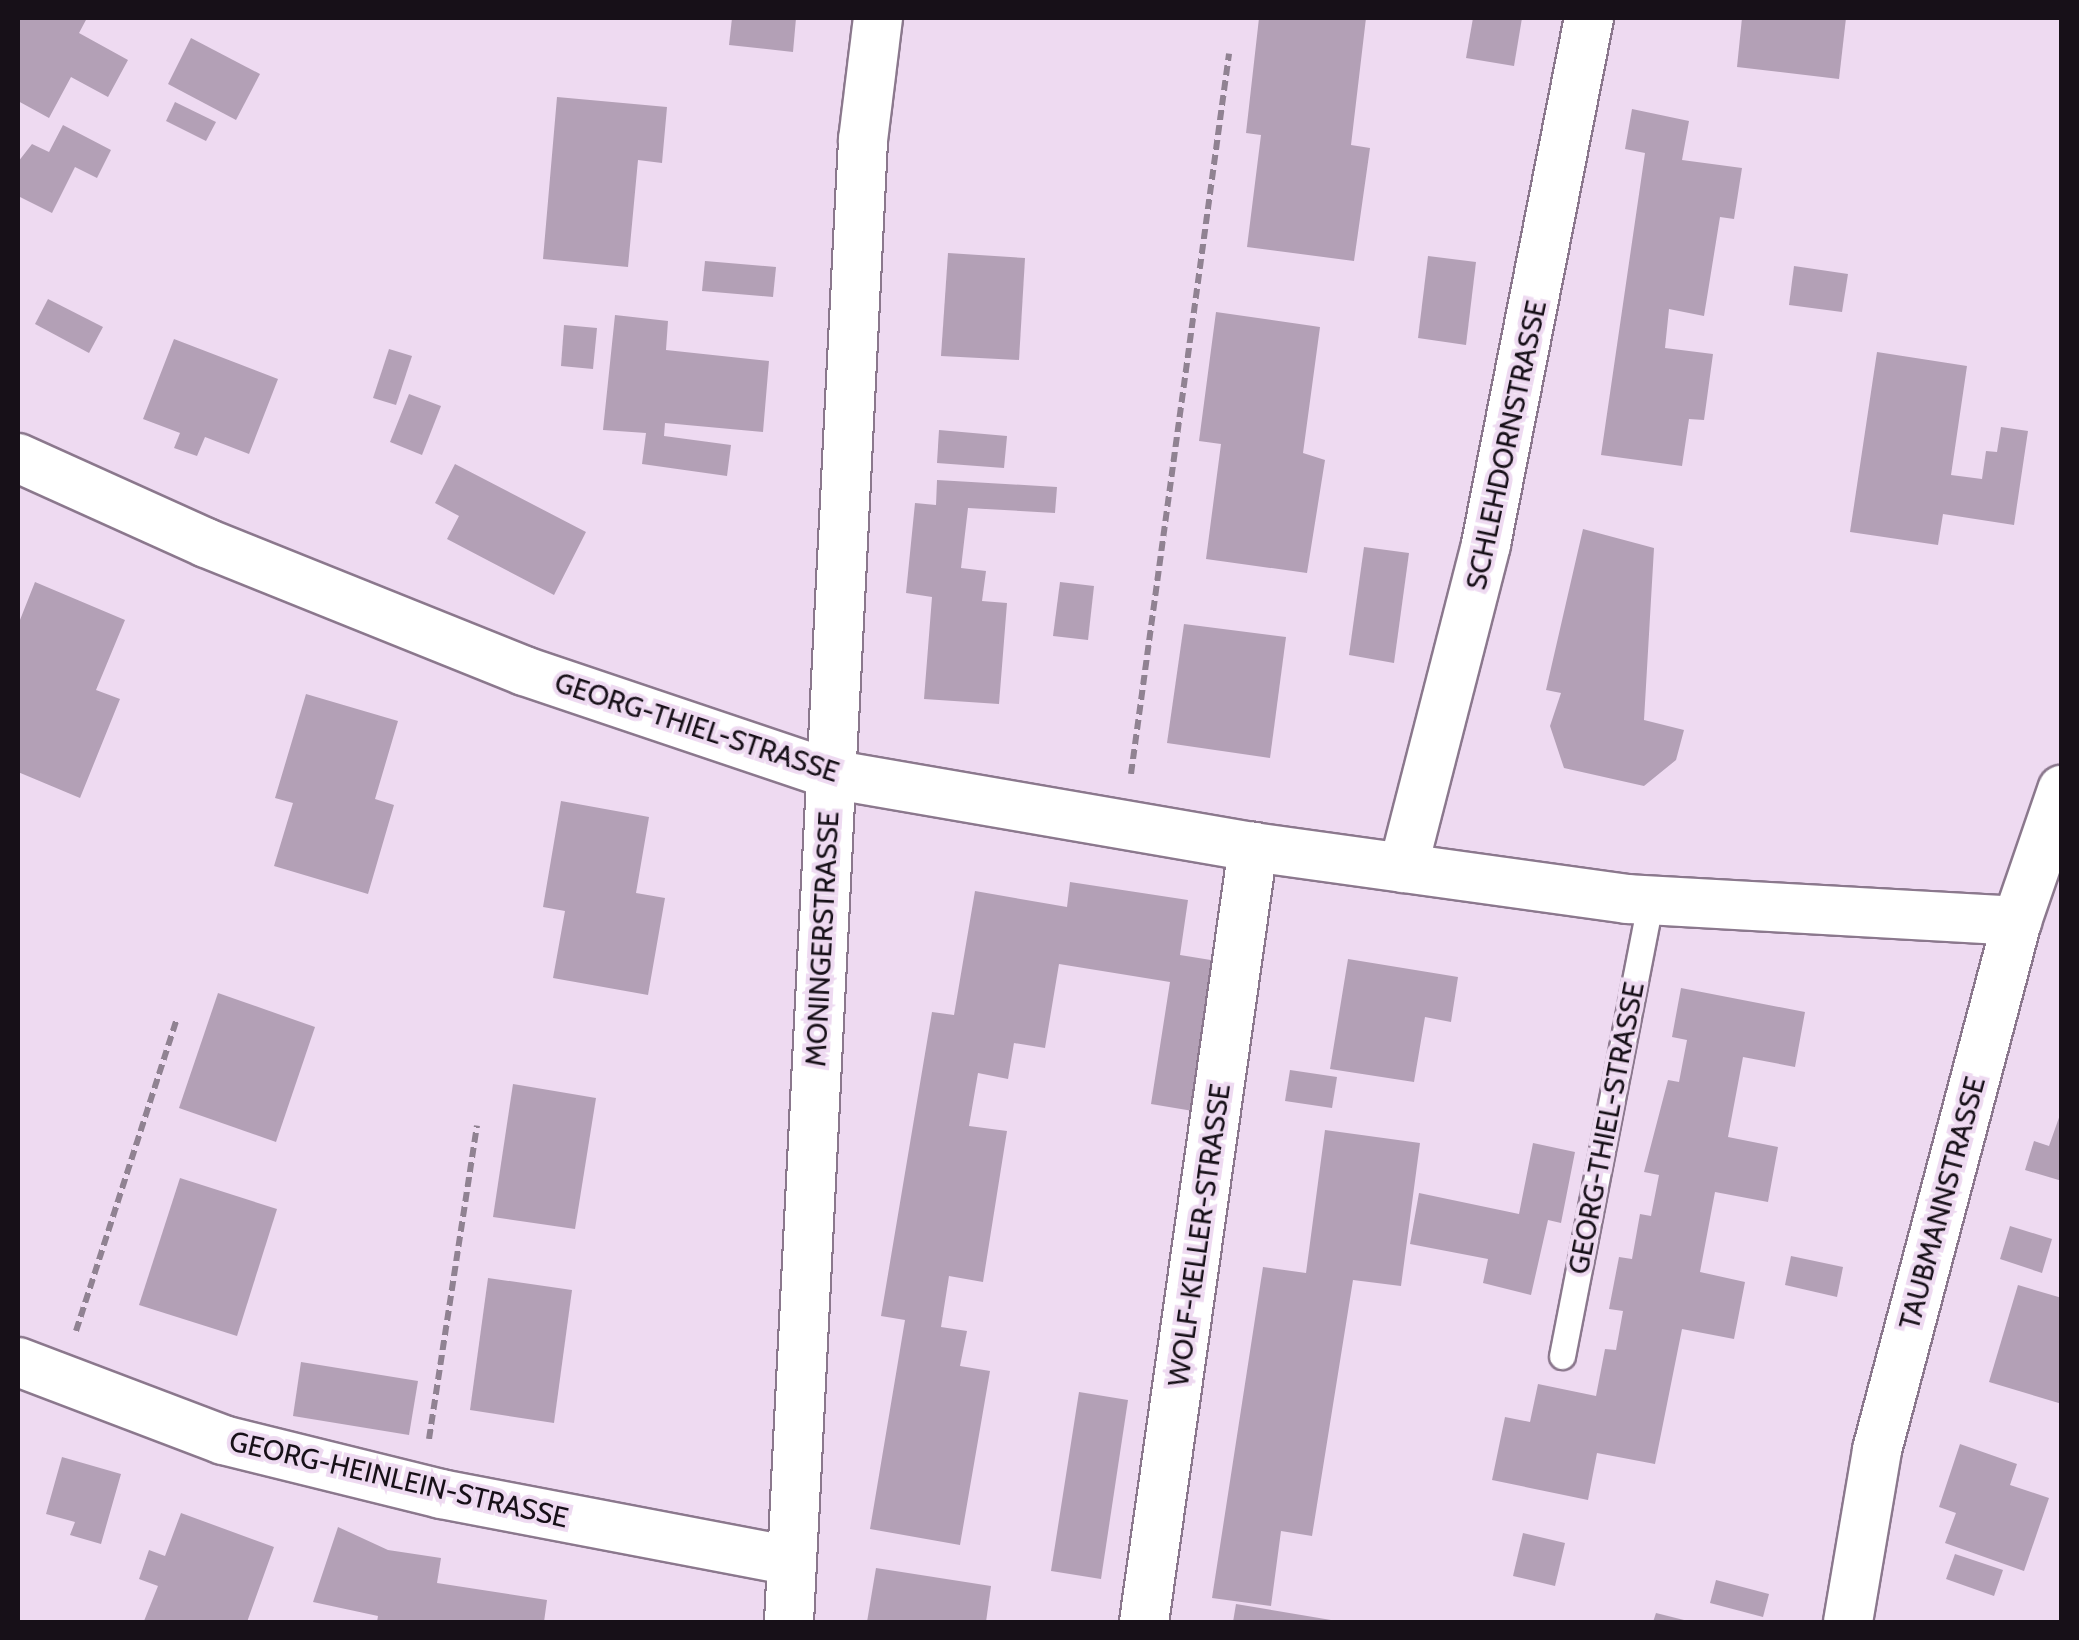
<!DOCTYPE html>
<style>
body{margin:0}
#map{position:relative;width:2079px;height:1640px;overflow:hidden;background:#eedaf1;font-family:Cabin,sans-serif}
div>[style]{position:absolute}
.building>*{inset:0;background:#b3a0b6}
.path>*{height:6px;margin-top:-3px;transform-origin:0;background:repeating-linear-gradient(90deg,#908292 0 10px,transparent 0 15px)}
.roads{filter:drop-shadow(2px 0 #8b788d) drop-shadow(-2px 0 #8b788d) drop-shadow(0 2px #8b788d) drop-shadow(0 -2px #8b788d)}
.lane>*{height:25px;margin:-12.5px;padding:0 12.5px;transform-origin:12.5px;border-radius:12.5px;background:#fff}
.street>*{height:48px;margin:-24px;padding:0 24px;transform-origin:24px;border-radius:24px;background:#fff}
span{translate:-50% -50%;white-space:nowrap;text-align:center;line-height:1.15;-webkit-text-stroke:8px #eedaf1;paint-order:stroke}
.street-label{font-size:28px;color:#171018}
.frame{position:absolute;inset:0;border:20px solid #171018;pointer-events:none}
</style>
<div id="map">
<div class="building">
<div style="clip-path:polygon(18px 18px,87px 18px,79px 33px,128px 60px,108px 97px,71px 77px,49px 118px,18px 101px)"></div>
<div style="clip-path:polygon(732px 18px,796px 18px,793px 52px,729px 45px)"></div>
<div style="clip-path:polygon(1259px 18px,1366px 18px,1351px 145px,1370px 148px,1354px 261px,1247px 247px,1261px 135px,1246px 133px)"></div>
<div style="clip-path:polygon(1473px 18px,1522px 18px,1514px 66px,1466px 58px)"></div>
<div style="clip-path:polygon(1742px 18px,1846px 18px,1839px 79px,1737px 67px)"></div>
<div style="clip-path:polygon(191px 38px,260px 74px,236px 120px,168px 84px)"></div>
<div style="clip-path:polygon(557px 97px,667px 107px,662px 163px,638px 160px,628px 267px,543px 259px)"></div>
<div style="clip-path:polygon(175px 102px,216px 122px,206px 141px,166px 121px)"></div>
<div style="clip-path:polygon(1632px 109px,1689px 121px,1682px 160px,1742px 168px,1734px 219px,1720px 217px,1704px 316px,1669px 309px,1665px 348px,1713px 354px,1704px 420px,1689px 419px,1682px 466px,1601px 455px,1645px 153px,1625px 149px)"></div>
<div style="clip-path:polygon(63px 125px,111px 150px,97px 178px,75px 167px,52px 213px,18px 196px,18px 162px,32px 144px,49px 152px)"></div>
<div style="clip-path:polygon(948px 253px,1025px 258px,1019px 360px,941px 356px)"></div>
<div style="clip-path:polygon(1428px 256px,1476px 262px,1466px 345px,1418px 338px)"></div>
<div style="clip-path:polygon(705px 261px,776px 267px,773px 297px,702px 291px)"></div>
<div style="clip-path:polygon(1794px 266px,1848px 274px,1842px 312px,1789px 305px)"></div>
<div style="clip-path:polygon(48px 299px,103px 327px,89px 353px,35px 324px)"></div>
<div style="clip-path:polygon(1216px 312px,1320px 327px,1303px 453px,1325px 460px,1307px 573px,1206px 559px,1221px 444px,1199px 441px)"></div>
<div style="clip-path:polygon(615px 315px,668px 321px,666px 350px,769px 361px,763px 432px,665px 423px,664px 436px,731px 445px,727px 476px,642px 464px,646px 433px,603px 430px)"></div>
<div style="clip-path:polygon(564px 325px,597px 328px,593px 369px,561px 366px)"></div>
<div style="clip-path:polygon(174px 339px,278px 379px,249px 454px,205px 437px,197px 456px,174px 448px,180px 433px,143px 419px)"></div>
<div style="clip-path:polygon(389px 349px,412px 356px,396px 405px,373px 398px)"></div>
<div style="clip-path:polygon(1877px 352px,1967px 366px,1951px 475px,1982px 479px,1986px 451px,1997px 452px,2001px 427px,2028px 431px,2014px 525px,1943px 514px,1938px 545px,1850px 532px)"></div>
<div style="clip-path:polygon(409px 394px,441px 406px,422px 455px,390px 442px)"></div>
<div style="clip-path:polygon(939px 430px,1007px 436px,1004px 468px,937px 463px)"></div>
<div style="clip-path:polygon(455px 464px,586px 532px,554px 595px,447px 539px,459px 516px,435px 503px)"></div>
<div style="clip-path:polygon(937px 480px,1057px 487px,1055px 513px,968px 508px,961px 568px,986px 571px,982px 601px,1007px 603px,999px 704px,924px 699px,932px 597px,906px 593px,915px 503px,936px 505px)"></div>
<div style="clip-path:polygon(1583px 529px,1654px 548px,1644px 720px,1684px 730px,1676px 760px,1644px 786px,1564px 768px,1550px 726px,1561px 693px,1546px 690px)"></div>
<div style="clip-path:polygon(1364px 547px,1409px 553px,1394px 663px,1349px 655px)"></div>
<div style="clip-path:polygon(35px 582px,125px 620px,96px 690px,120px 699px,80px 798px,18px 772px,18px 625px)"></div>
<div style="clip-path:polygon(1060px 582px,1094px 586px,1088px 640px,1053px 636px)"></div>
<div style="clip-path:polygon(1184px 624px,1286px 637px,1270px 758px,1167px 743px)"></div>
<div style="clip-path:polygon(306px 694px,398px 721px,375px 799px,394px 805px,368px 894px,274px 866px,293px 803px,275px 798px)"></div>
<div style="clip-path:polygon(561px 801px,649px 817px,636px 893px,665px 898px,648px 995px,553px 978px,565px 911px,543px 907px)"></div>
<div style="clip-path:polygon(1070px 882px,1188px 900px,1180px 955px,1217px 961px,1193px 1111px,1151px 1104px,1170px 982px,1059px 964px,1045px 1048px,1014px 1043px,1008px 1079px,978px 1073px,969px 1126px,1007px 1131px,983px 1282px,949px 1276px,941px 1327px,967px 1331px,960px 1366px,990px 1371px,960px 1545px,870px 1529px,905px 1320px,881px 1316px,932px 1012px,954px 1015px,975px 891px,1067px 907px)"></div>
<div style="clip-path:polygon(1348px 959px,1458px 977px,1451px 1022px,1425px 1017px,1414px 1082px,1330px 1069px)"></div>
<div style="clip-path:polygon(1681px 988px,1805px 1012px,1795px 1067px,1743px 1057px,1728px 1137px,1778px 1147px,1768px 1202px,1715px 1192px,1700px 1272px,1745px 1282px,1734px 1339px,1682px 1329px,1655px 1464px,1597px 1453px,1588px 1500px,1492px 1480px,1505px 1417px,1530px 1422px,1538px 1384px,1596px 1396px,1605px 1349px,1616px 1350px,1623px 1311px,1609px 1309px,1619px 1257px,1632px 1259px,1640px 1214px,1651px 1216px,1659px 1175px,1644px 1172px,1668px 1080px,1679px 1082px,1687px 1040px,1672px 1037px)"></div>
<div style="clip-path:polygon(218px 993px,315px 1027px,276px 1142px,179px 1108px)"></div>
<div style="clip-path:polygon(1290px 1070px,1337px 1077px,1332px 1108px,1285px 1101px)"></div>
<div style="clip-path:polygon(513px 1084px,596px 1098px,575px 1229px,493px 1217px)"></div>
<div style="clip-path:polygon(2062px 1109px,2062px 1181px,2025px 1170px,2034px 1141px,2049px 1146px)"></div>
<div style="clip-path:polygon(1325px 1130px,1420px 1143px,1401px 1286px,1353px 1280px,1312px 1536px,1281px 1531px,1271px 1606px,1212px 1598px,1263px 1267px,1306px 1273px)"></div>
<div style="clip-path:polygon(1533px 1143px,1575px 1152px,1561px 1223px,1548px 1220px,1531px 1295px,1483px 1283px,1488px 1259px,1410px 1244px,1419px 1193px,1519px 1214px)"></div>
<div style="clip-path:polygon(180px 1178px,277px 1209px,237px 1336px,139px 1305px)"></div>
<div style="clip-path:polygon(2010px 1226px,2052px 1239px,2042px 1273px,2000px 1259px)"></div>
<div style="clip-path:polygon(1791px 1256px,1843px 1267px,1837px 1297px,1785px 1285px)"></div>
<div style="clip-path:polygon(488px 1278px,572px 1290px,554px 1423px,470px 1410px)"></div>
<div style="clip-path:polygon(2018px 1285px,2062px 1298px,2062px 1404px,1989px 1382px)"></div>
<div style="clip-path:polygon(301px 1362px,418px 1381px,409px 1435px,293px 1416px)"></div>
<div style="clip-path:polygon(1079px 1392px,1128px 1400px,1101px 1579px,1051px 1571px)"></div>
<div style="clip-path:polygon(1960px 1444px,2017px 1464px,2010px 1485px,2049px 1498px,2024px 1571px,1945px 1543px,1956px 1513px,1939px 1507px)"></div>
<div style="clip-path:polygon(62px 1457px,121px 1474px,101px 1544px,70px 1535px,75px 1522px,46px 1514px)"></div>
<div style="clip-path:polygon(181px 1513px,274px 1547px,247px 1622px,144px 1621px,158px 1586px,139px 1579px,149px 1550px,165px 1556px)"></div>
<div style="clip-path:polygon(338px 1527px,388px 1550px,441px 1558px,437px 1583px,547px 1600px,544px 1622px,377px 1622px,378px 1616px,313px 1602px)"></div>
<div style="clip-path:polygon(1523px 1533px,1565px 1543px,1555px 1586px,1513px 1576px)"></div>
<div style="clip-path:polygon(1955px 1554px,2003px 1570px,1994px 1596px,1946px 1579px)"></div>
<div style="clip-path:polygon(876px 1568px,991px 1586px,986px 1622px,867px 1622px)"></div>
<div style="clip-path:polygon(1716px 1580px,1769px 1594px,1763px 1617px,1710px 1603px)"></div>
<div style="clip-path:polygon(1236px 1604px,1331px 1620px,1331px 1622px,1233px 1622px)"></div>
<div style="clip-path:polygon(1656px 1613px,1688px 1621px,1687px 1622px,1653px 1622px)"></div>
</div>
<div class="path">
<div style="left:1131px;top:774px;width:727px;rotate:-82.25deg"></div>
<div style="left:76px;top:1331px;width:328px;rotate:-72.1deg"></div>
<div style="left:429px;top:1439px;width:317px;rotate:-81.3deg"></div>
</div>
<div class="roads">
<div class="lane">
<div style="left:1562px;top:1356px;width:465px;rotate:-79deg"></div>
</div>
<div class="street">
<div style="left:18px;top:458px;width:206px;rotate:24.3deg"></div>
<div style="left:206px;top:543px;width:343px;rotate:21.9deg"></div>
<div style="left:524px;top:671px;width:323px;rotate:18.6deg"></div>
<div style="left:830px;top:774px;width:429px;rotate:9.8deg"></div>
<div style="left:1253px;top:847px;width:378px;rotate:7.9deg"></div>
<div style="left:1627px;top:899px;width:391px;rotate:3.2deg"></div>
<div style="left:1403px;top:868px;width:334px;rotate:-75.6deg"></div>
<div style="left:1486px;top:544px;width:536px;rotate:-78.92deg"></div>
<div style="left:18px;top:1362px;width:219px;rotate:20.8deg"></div>
<div style="left:223px;top:1440px;width:225px;rotate:13.9deg"></div>
<div style="left:441px;top:1494px;width:356px;rotate:10.8deg"></div>
<div style="left:789px;top:1622px;width:1484px;rotate:-87.14deg"></div>
<div style="left:863px;top:140px;width:123px;rotate:-83deg"></div>
<div style="left:1144px;top:1622px;width:783px;rotate:-81.99deg"></div>
<div style="left:1848px;top:1622px;width:174px;rotate:-80.4deg"></div>
<div style="left:1877px;top:1450px;width:547px;rotate:-75.18deg"></div>
<div style="left:2017px;top:921px;width:139px;rotate:-71deg"></div>
</div>
</div>
<div class="street-label">
<span style="left:1506px;top:445px;rotate:-78deg">SCHLEHDORNSTRASSE</span>
<span style="left:697px;top:727px;rotate:18deg">GEORG-THIEL-STRASSE</span>
<span style="left:822px;top:939px;rotate:-87deg">MONINGERSTRASSE</span>
<span style="left:1606px;top:1128px;rotate:-79deg">GEORG-THIEL-STRASSE</span>
<span style="left:1942px;top:1203px;rotate:-75deg">TAUBMANNSTRASSE</span>
<span style="left:1199px;top:1235px;rotate:-82deg">WOLF-KELLER-STRASSE</span>
<span style="left:399px;top:1479px;rotate:13deg">GEORG-HEINLEIN-STRASSE</span>
</div>
<div class="frame"></div>
</div>
